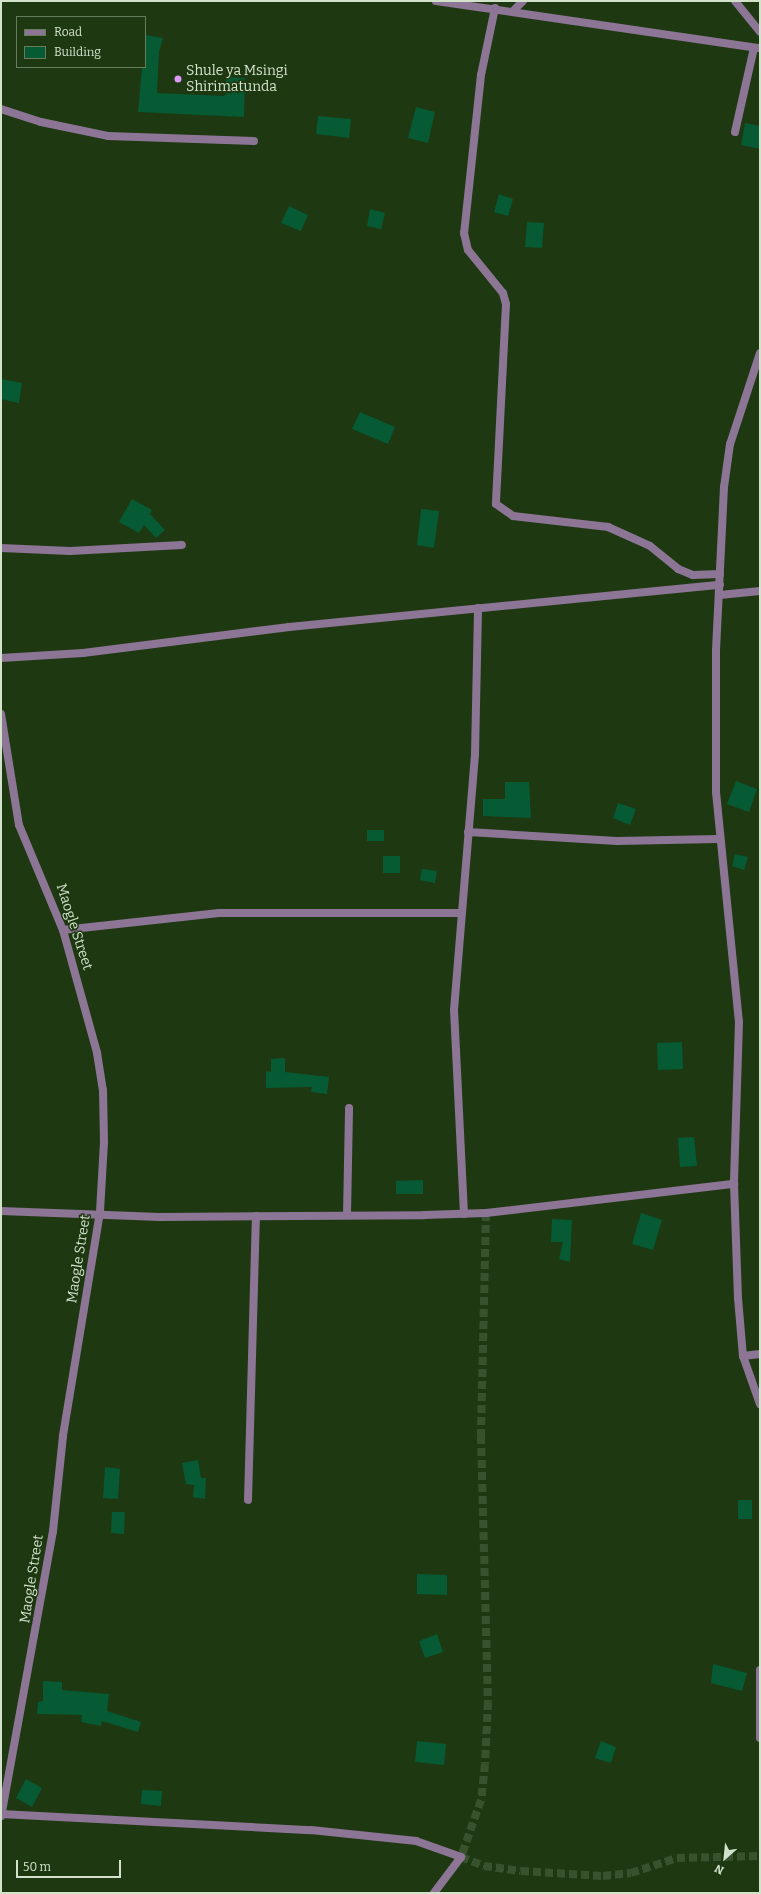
<!DOCTYPE html>
<style>
body{margin:0}
#map{position:relative;width:761px;height:1894px;overflow:hidden;background:#1e3812;font-family:Bitter,serif}
div>[style]{position:absolute}
.building>*{inset:0;background:#065a34}
.street-tunnel>*{height:8px;margin-top:-4px;transform-origin:0;background:repeating-linear-gradient(90deg,#39522e 0 8px,transparent 0 12px)}
.street>*{height:8px;margin:-4px;padding:0 4px;transform-origin:4px;border-radius:4px;background:#8c7595}
.dots>*{width:11px;height:11px;translate:-50% -50%;box-sizing:border-box;border:2px solid #1e3812;border-radius:50%}
span{translate:-50% -50%;white-space:nowrap;text-align:center;line-height:1.15;-webkit-text-stroke:3px #1e3812;paint-order:stroke}
.poi-label{font-size:14px;color:#d2e2cb}
.left{translate:0 -50%;text-align:left}
.street-label{font-size:14px;color:#d2e2cb}
.frame{position:absolute;inset:0;border:2px solid #d2e2cb;pointer-events:none}
.legend{position:absolute;left:16px;top:16px;width:130px;height:52px;box-sizing:border-box;background:#1e3812;border:1px solid #667c5c;margin:0;padding:5px 7px;list-style:none;font-size:12px;color:#d2e2cb}
.legend li{display:flex;align-items:center;gap:8px;height:20px}
.legend b{width:20px;border:1px solid #667c5c}
.north{position:absolute;left:705px;top:1838px;width:40px;height:40px;-webkit-text-stroke:3px #1e3812;paint-order:stroke;rotate:207deg;font-size:11px;font-weight:700;line-height:16px;text-align:center;color:#d2e2cb}
.north::after{content:'';display:block;margin:auto;width:14px;height:18px;background:#d2e2cb;clip-path:polygon(50% 0,100% 100%,50% 72%,0 100%)}
.scale{position:absolute;left:16px;top:1860px;width:105px;height:18px;box-sizing:border-box;border:2px solid #d2e2cb;border-top:0;padding-left:5px;font-size:12px;line-height:14px;white-space:nowrap;color:#d2e2cb;-webkit-text-stroke:3px #1e3812;paint-order:stroke}
</style>
<div id="map">
<div class="building">
<div style="clip-path:polygon(145px 35px,163px 38px,159px 52px,157px 93px,225px 96px,226px 77px,245px 78px,244px 117px,138px 112px)"></div>
<div style="clip-path:polygon(416px 107px,435px 112px,428px 143px,408px 138px)"></div>
<div style="clip-path:polygon(318px 116px,351px 119px,349px 138px,316px 134px)"></div>
<div style="clip-path:polygon(745px 123px,760px 126px,760px 149px,741px 145px)"></div>
<div style="clip-path:polygon(499px 194px,513px 199px,508px 216px,494px 212px)"></div>
<div style="clip-path:polygon(289px 206px,308px 215px,301px 231px,281px 223px)"></div>
<div style="clip-path:polygon(370px 209px,385px 213px,381px 229px,367px 226px)"></div>
<div style="clip-path:polygon(527px 222px,544px 223px,542px 248px,525px 247px)"></div>
<div style="clip-path:polygon(1px 379px,22px 383px,19px 403px,1px 399px)"></div>
<div style="clip-path:polygon(360px 412px,395px 427px,388px 444px,352px 429px)"></div>
<div style="clip-path:polygon(132px 499px,152px 510px,150px 514px,165px 530px,156px 538px,144px 525px,139px 533px,119px 522px)"></div>
<div style="clip-path:polygon(421px 509px,439px 511px,434px 548px,417px 545px)"></div>
<div style="clip-path:polygon(736px 781px,757px 789px,749px 812px,727px 804px)"></div>
<div style="clip-path:polygon(505px 782px,529px 782px,531px 818px,483px 816px,483px 799px,505px 799px)"></div>
<div style="clip-path:polygon(618px 803px,636px 809px,630px 825px,613px 818px)"></div>
<div style="clip-path:polygon(367px 830px,384px 830px,384px 841px,367px 841px)"></div>
<div style="clip-path:polygon(735px 854px,748px 857px,744px 870px,732px 866px)"></div>
<div style="clip-path:polygon(383px 856px,400px 856px,400px 873px,383px 873px)"></div>
<div style="clip-path:polygon(422px 869px,437px 871px,435px 883px,420px 880px)"></div>
<div style="clip-path:polygon(682px 1042px,683px 1069px,658px 1070px,657px 1043px)"></div>
<div style="clip-path:polygon(285px 1058px,285px 1072px,329px 1077px,327px 1094px,311px 1092px,312px 1087px,266px 1088px,266px 1071px,271px 1072px,271px 1059px)"></div>
<div style="clip-path:polygon(694px 1137px,697px 1166px,680px 1167px,678px 1138px)"></div>
<div style="clip-path:polygon(423px 1180px,423px 1194px,396px 1194px,396px 1181px)"></div>
<div style="clip-path:polygon(641px 1213px,662px 1220px,653px 1250px,632px 1244px)"></div>
<div style="clip-path:polygon(552px 1219px,572px 1220px,570px 1262px,559px 1259px,563px 1242px,551px 1242px)"></div>
<div style="clip-path:polygon(198px 1460px,201px 1478px,206px 1478px,205px 1499px,193px 1497px,194px 1485px,186px 1484px,182px 1463px)"></div>
<div style="clip-path:polygon(105px 1467px,120px 1469px,118px 1499px,103px 1498px)"></div>
<div style="clip-path:polygon(738px 1500px,752px 1500px,752px 1519px,738px 1519px)"></div>
<div style="clip-path:polygon(112px 1512px,125px 1512px,124px 1534px,111px 1533px)"></div>
<div style="clip-path:polygon(417px 1574px,447px 1575px,447px 1595px,417px 1594px)"></div>
<div style="clip-path:polygon(437px 1634px,443px 1652px,425px 1658px,419px 1641px)"></div>
<div style="clip-path:polygon(713px 1664px,747px 1673px,742px 1691px,711px 1683px)"></div>
<div style="clip-path:polygon(43px 1681px,62px 1682px,62px 1690px,109px 1694px,107px 1711px,141px 1722px,138px 1732px,102px 1721px,101px 1726px,81px 1722px,82px 1715px,37px 1714px,38px 1702px,43px 1701px)"></div>
<div style="clip-path:polygon(417px 1741px,446px 1744px,444px 1765px,415px 1762px)"></div>
<div style="clip-path:polygon(601px 1741px,616px 1747px,611px 1763px,595px 1758px)"></div>
<div style="clip-path:polygon(26px 1779px,42px 1788px,32px 1807px,16px 1798px)"></div>
<div style="clip-path:polygon(142px 1790px,162px 1791px,161px 1806px,141px 1804px)"></div>
</div>
<div class="street-tunnel">
<div style="left:486px;top:1213px;width:223px;rotate:91.3deg"></div>
<div style="left:481px;top:1436px;width:266px;rotate:88.5deg"></div>
<div style="left:488px;top:1702px;width:62px;rotate:92.8deg"></div>
<div style="left:485px;top:1764px;width:36px;rotate:96deg"></div>
<div style="left:481px;top:1800px;width:60px;rotate:109.3deg"></div>
<div style="left:461px;top:1857px;width:25px;rotate:21deg"></div>
<div style="left:484px;top:1866px;width:37px;rotate:8deg"></div>
<div style="left:521px;top:1871px;width:82px;rotate:3.5deg"></div>
<div style="left:603px;top:1876px;width:28px;rotate:-6deg"></div>
<div style="left:631px;top:1873px;width:48px;rotate:-18.1deg"></div>
<div style="left:677px;top:1858px;width:83px;rotate:-1.4deg"></div>
</div>
<div class="street">
<div style="left:436px;top:1px;width:327px;rotate:8.3deg"></div>
<div style="left:735px;top:1px;width:40px;rotate:51deg"></div>
<div style="left:495px;top:8px;width:68px;rotate:101.8deg"></div>
<div style="left:481px;top:75px;width:159px;rotate:96.1deg"></div>
<div style="left:464px;top:233px;width:17px;rotate:77deg"></div>
<div style="left:468px;top:250px;width:55px;rotate:50.9deg"></div>
<div style="left:503px;top:293px;width:11px;rotate:75deg"></div>
<div style="left:506px;top:304px;width:200px;rotate:92.9deg"></div>
<div style="left:496px;top:504px;width:21px;rotate:35deg"></div>
<div style="left:513px;top:516px;width:96px;rotate:6.6deg"></div>
<div style="left:608px;top:527px;width:46px;rotate:24.3deg"></div>
<div style="left:650px;top:546px;width:36px;rotate:39deg"></div>
<div style="left:678px;top:569px;width:16px;rotate:22deg"></div>
<div style="left:693px;top:575px;width:27px;rotate:-2deg"></div>
<div style="left:513px;top:11px;width:14px;rotate:-45deg"></div>
<div style="left:1px;top:109px;width:42px;rotate:18deg"></div>
<div style="left:41px;top:122px;width:68px;rotate:11.8deg"></div>
<div style="left:108px;top:136px;width:146px;rotate:2deg"></div>
<div style="left:735px;top:132px;width:86px;rotate:-77.3deg"></div>
<div style="left:760px;top:353px;width:96px;rotate:108.2deg"></div>
<div style="left:730px;top:444px;width:43px;rotate:97.9deg"></div>
<div style="left:724px;top:487px;width:164px;rotate:92.8deg"></div>
<div style="left:716px;top:651px;width:141px;rotate:90deg"></div>
<div style="left:716px;top:792px;width:231px;rotate:84.3deg"></div>
<div style="left:739px;top:1022px;width:162px;rotate:91.8deg"></div>
<div style="left:734px;top:1184px;width:114px;rotate:88deg"></div>
<div style="left:738px;top:1298px;width:58px;rotate:85.1deg"></div>
<div style="left:743px;top:1356px;width:51px;rotate:70.5deg"></div>
<div style="left:1px;top:548px;width:69px;rotate:2.5deg"></div>
<div style="left:70px;top:551px;width:112px;rotate:-3.1deg"></div>
<div style="left:720px;top:595px;width:40px;rotate:-5.7deg"></div>
<div style="left:1px;top:658px;width:82px;rotate:-3.5deg"></div>
<div style="left:83px;top:653px;width:208px;rotate:-7.2deg"></div>
<div style="left:289px;top:627px;width:433px;rotate:-5.6deg"></div>
<div style="left:1px;top:714px;width:112px;rotate:80.8deg"></div>
<div style="left:19px;top:825px;width:114px;rotate:67.3deg"></div>
<div style="left:63px;top:930px;width:128px;rotate:74.5deg"></div>
<div style="left:97px;top:1053px;width:37px;rotate:81deg"></div>
<div style="left:103px;top:1090px;width:52px;rotate:88.9deg"></div>
<div style="left:104px;top:1142px;width:70px;rotate:93.3deg"></div>
<div style="left:100px;top:1212px;width:227px;rotate:99.4deg"></div>
<div style="left:63px;top:1436px;width:96px;rotate:96deg"></div>
<div style="left:53px;top:1531px;width:290px;rotate:100.3deg"></div>
<div style="left:468px;top:832px;width:149px;rotate:3.5deg"></div>
<div style="left:617px;top:841px;width:101px;rotate:-1.1deg"></div>
<div style="left:63px;top:930px;width:157px;rotate:-6.2deg"></div>
<div style="left:219px;top:913px;width:241px"></div>
<div style="left:1px;top:1211px;width:159px;rotate:2.2deg"></div>
<div style="left:160px;top:1217px;width:264px;rotate:-0.4deg"></div>
<div style="left:424px;top:1215px;width:62px;rotate:-1.8deg"></div>
<div style="left:486px;top:1213px;width:250px;rotate:-6.7deg"></div>
<div style="left:464px;top:1214px;width:204px;rotate:-92.8deg"></div>
<div style="left:454px;top:1010px;width:257px;rotate:-85.3deg"></div>
<div style="left:475px;top:754px;width:146px;rotate:-88.8deg"></div>
<div style="left:347px;top:1215px;width:107px;rotate:-88.9deg"></div>
<div style="left:743px;top:1356px;width:17px;rotate:-7deg"></div>
<div style="left:248px;top:1500px;width:284px;rotate:-88.4deg"></div>
<div style="left:760px;top:1738px;width:68px;rotate:-90deg"></div>
<div style="left:1px;top:1814px;width:310px;rotate:3deg"></div>
<div style="left:311px;top:1830px;width:106px;rotate:6deg"></div>
<div style="left:416px;top:1841px;width:48px;rotate:19.6deg"></div>
<div style="left:461px;top:1857px;width:45px;rotate:126.9deg"></div>
</div>
<div class="dots">
<div style="left:178px;top:79px;background:#dc99f5"></div>
</div>
<div class="poi-label">
<span class="left" style="left:186px;top:79px">Shule ya Msingi<br>Shirimatunda</span>
</div>
<div class="street-label">
<span style="left:74px;top:927px;rotate:72deg">Maogle Street</span>
<span style="left:79px;top:1259px;rotate:-81deg">Maogle Street</span>
<span style="left:32px;top:1579px;rotate:-81deg">Maogle Street</span>
</div>
<div class="frame"></div>
<ul class="legend">
<li><b style="height:5px;background:#8c7595"></b>Road</li>
<li><b style="height:11px;background:#065a34"></b>Building</li>
</ul>
<div class="north">N</div>
<div class="scale">50 m</div>
</div>
